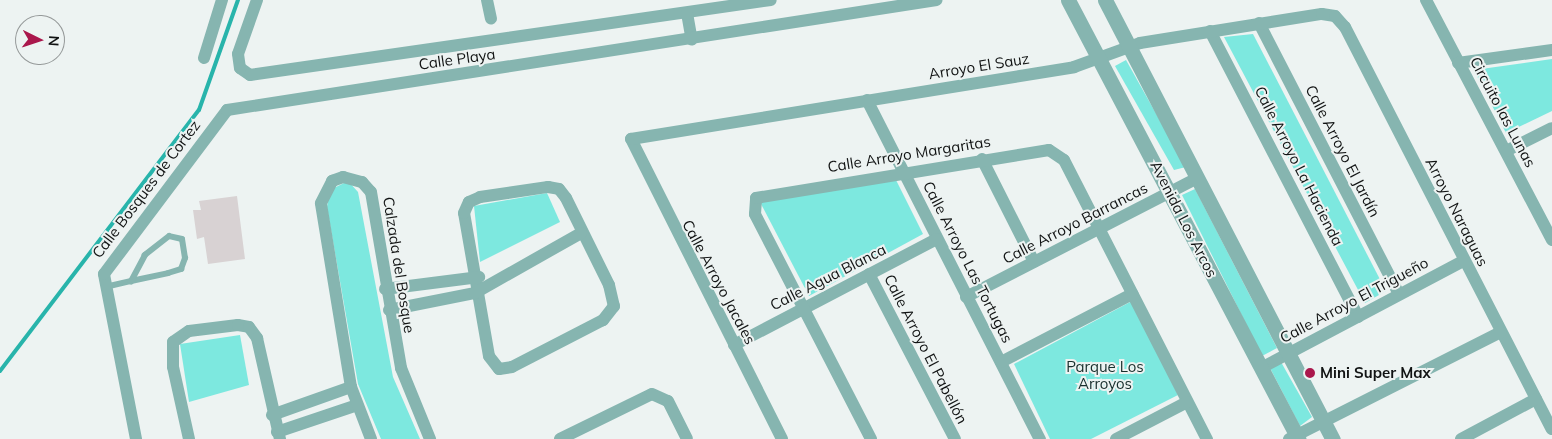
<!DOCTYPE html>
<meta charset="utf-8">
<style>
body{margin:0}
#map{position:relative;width:1552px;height:439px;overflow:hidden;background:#edf3f2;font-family:Mulish,sans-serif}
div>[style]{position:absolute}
.green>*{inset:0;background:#7de8df}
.stream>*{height:4px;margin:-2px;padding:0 2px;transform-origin:2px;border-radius:2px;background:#28b4ab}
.building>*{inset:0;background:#d8d2d3}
.service>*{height:6px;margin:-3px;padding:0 3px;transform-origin:3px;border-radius:3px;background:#86b5b0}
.minor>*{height:12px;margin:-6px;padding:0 6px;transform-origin:6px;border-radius:6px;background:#86b5b0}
.tertiary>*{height:15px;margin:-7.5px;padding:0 7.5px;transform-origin:7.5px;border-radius:7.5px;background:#86b5b0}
.dots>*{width:14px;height:14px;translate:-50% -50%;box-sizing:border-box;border:2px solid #edf3f2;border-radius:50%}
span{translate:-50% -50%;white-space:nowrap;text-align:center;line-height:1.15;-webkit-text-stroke:4px #edf3f2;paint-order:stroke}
.street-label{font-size:15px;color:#111313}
.park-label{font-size:15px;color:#182f2d}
.poi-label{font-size:15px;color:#111313;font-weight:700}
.left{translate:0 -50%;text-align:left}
.north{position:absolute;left:15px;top:15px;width:50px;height:50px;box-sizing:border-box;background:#edf3f2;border:1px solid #959999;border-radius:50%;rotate:94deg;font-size:14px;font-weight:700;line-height:20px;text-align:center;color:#111313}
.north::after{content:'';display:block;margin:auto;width:18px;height:22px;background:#aa174c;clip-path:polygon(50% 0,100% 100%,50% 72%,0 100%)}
</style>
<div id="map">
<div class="green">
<div style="clip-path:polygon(1253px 34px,1386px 291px,1365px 303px,1224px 37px)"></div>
<div style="clip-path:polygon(1552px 59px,1552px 111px,1506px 133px,1474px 70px)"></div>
<div style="clip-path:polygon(1126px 60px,1186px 167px,1174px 170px,1115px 66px)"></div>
<div style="clip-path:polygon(895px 178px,923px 234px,809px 296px,760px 202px)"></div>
<div style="clip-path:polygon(348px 181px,358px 192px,393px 377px,420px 439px,381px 439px,358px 384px,327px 207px,330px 190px)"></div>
<div style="clip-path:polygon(1195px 189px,1277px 348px,1262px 356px,1182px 195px)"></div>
<div style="clip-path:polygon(547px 193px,560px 222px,480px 262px,474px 206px)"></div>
<div style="clip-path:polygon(1132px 301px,1178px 395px,1091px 439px,1050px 439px,1014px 364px)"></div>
<div style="clip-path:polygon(240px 335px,249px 385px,189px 402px,180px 344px)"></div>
<div style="clip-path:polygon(1281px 362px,1312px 417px,1300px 426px,1270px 368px)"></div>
</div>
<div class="stream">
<div style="left:0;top:371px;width:328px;rotate:-52.7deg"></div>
<div style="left:199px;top:110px;width:117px;rotate:-70.5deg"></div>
</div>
<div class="building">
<div style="clip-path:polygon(237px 196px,245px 259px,208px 264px,204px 237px,197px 239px,193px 210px,201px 210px,199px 201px)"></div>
</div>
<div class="service">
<div style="left:105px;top:287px;width:27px;rotate:-13deg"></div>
<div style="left:131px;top:281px;width:38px;rotate:-12deg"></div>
<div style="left:168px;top:273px;width:14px;rotate:-17deg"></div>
<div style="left:181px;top:269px;width:12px;rotate:-70deg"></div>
<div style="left:185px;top:258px;width:19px;rotate:-99deg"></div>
<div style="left:182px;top:239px;width:13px;rotate:-167deg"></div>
<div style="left:169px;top:236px;width:31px;rotate:142deg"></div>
<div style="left:145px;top:255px;width:30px;rotate:118deg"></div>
</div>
<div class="minor">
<div style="left:257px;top:0;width:57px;rotate:109.4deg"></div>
<div style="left:238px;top:54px;width:14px;rotate:82deg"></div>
<div style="left:240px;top:68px;width:12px;rotate:35deg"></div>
<div style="left:250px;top:75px;width:526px;rotate:-8.19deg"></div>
<div style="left:487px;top:0;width:19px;rotate:78deg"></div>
<div style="left:1426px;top:0;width:271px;rotate:62.3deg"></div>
<div style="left:687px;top:13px;width:27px;rotate:80deg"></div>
<div style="left:1259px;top:23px;width:305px;rotate:62.7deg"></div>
<div style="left:1210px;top:31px;width:322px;rotate:62.6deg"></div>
<div style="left:204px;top:58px;width:61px;rotate:-72.8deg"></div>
<div style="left:1458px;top:63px;width:95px;rotate:-7.9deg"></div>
<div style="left:867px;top:100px;width:381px;rotate:63deg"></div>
<div style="left:1506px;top:151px;width:51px;rotate:-26.6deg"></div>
<div style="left:982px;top:159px;width:115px;rotate:63.2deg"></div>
<div style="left:548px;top:187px;width:11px;rotate:10deg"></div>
<div style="left:559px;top:189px;width:11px;rotate:52deg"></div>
<div style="left:566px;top:198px;width:97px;rotate:63.7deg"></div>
<div style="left:609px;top:285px;width:22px;rotate:77deg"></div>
<div style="left:614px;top:306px;width:18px;rotate:128deg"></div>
<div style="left:603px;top:320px;width:102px;rotate:152.7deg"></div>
<div style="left:512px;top:367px;width:13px;rotate:171deg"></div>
<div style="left:499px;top:369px;width:16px;rotate:-128deg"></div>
<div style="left:489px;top:356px;width:145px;rotate:-99.9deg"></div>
<div style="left:464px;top:213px;width:12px;rotate:-66deg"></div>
<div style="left:469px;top:202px;width:12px;rotate:-24deg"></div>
<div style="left:480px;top:197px;width:69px;rotate:-8.4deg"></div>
<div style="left:869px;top:274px;width:186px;rotate:62.5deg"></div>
<div style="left:385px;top:289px;width:95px;rotate:-7.3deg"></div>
<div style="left:966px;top:297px;width:261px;rotate:-27.2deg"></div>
<div style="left:389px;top:310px;width:88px;rotate:-11.2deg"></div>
<div style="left:475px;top:293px;width:122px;rotate:-29.5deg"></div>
<div style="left:734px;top:345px;width:229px;rotate:-27.6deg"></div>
<div style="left:1001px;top:362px;width:148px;rotate:-27.4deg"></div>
<div style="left:1261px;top:368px;width:229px;rotate:-27.9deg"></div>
<div style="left:272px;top:415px;width:84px;rotate:-19.5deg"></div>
<div style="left:277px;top:432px;width:84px;rotate:-18.6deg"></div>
<div style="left:136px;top:439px;width:168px;rotate:-101deg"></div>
<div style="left:104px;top:274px;width:205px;rotate:-53.1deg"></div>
<div style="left:227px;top:110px;width:718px;rotate:-8.81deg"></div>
<div style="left:189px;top:439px;width:74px;rotate:-102.5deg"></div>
<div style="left:173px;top:367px;width:25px;rotate:-90deg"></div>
<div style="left:173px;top:342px;width:19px;rotate:-35deg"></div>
<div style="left:189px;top:331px;width:49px;rotate:-7deg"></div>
<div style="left:238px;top:325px;width:11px;rotate:10deg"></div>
<div style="left:249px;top:327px;width:14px;rotate:54deg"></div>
<div style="left:257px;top:338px;width:104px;rotate:77.2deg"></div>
<div style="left:371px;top:439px;width:56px;rotate:-111deg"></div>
<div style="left:351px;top:387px;width:186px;rotate:-99.3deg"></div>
<div style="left:321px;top:203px;width:25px;rotate:-63deg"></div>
<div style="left:332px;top:181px;width:12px;rotate:-20deg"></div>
<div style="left:343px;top:177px;width:20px;rotate:15deg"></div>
<div style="left:362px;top:182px;width:13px;rotate:48deg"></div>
<div style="left:371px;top:192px;width:179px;rotate:80.3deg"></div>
<div style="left:401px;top:368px;width:77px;rotate:67.8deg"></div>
<div style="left:560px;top:439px;width:102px;rotate:-26.1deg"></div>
<div style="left:652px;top:394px;width:17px;rotate:24deg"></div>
<div style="left:668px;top:401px;width:42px;rotate:63.4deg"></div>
<div style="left:782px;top:439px;width:336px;rotate:-116.7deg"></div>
<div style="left:631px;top:139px;width:449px;rotate:-9.2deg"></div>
<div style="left:1074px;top:67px;width:70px;rotate:-20deg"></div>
<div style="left:1140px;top:43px;width:184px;rotate:-9.1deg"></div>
<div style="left:1322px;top:14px;width:13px;rotate:9deg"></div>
<div style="left:1335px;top:16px;width:15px;rotate:48deg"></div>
<div style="left:1345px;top:27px;width:452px;rotate:62.8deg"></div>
<div style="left:871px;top:439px;width:253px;rotate:-117.3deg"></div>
<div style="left:755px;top:214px;width:16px;rotate:-86deg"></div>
<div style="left:756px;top:198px;width:297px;rotate:-9.3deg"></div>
<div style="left:1049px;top:150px;width:18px;rotate:34deg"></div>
<div style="left:1064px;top:160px;width:314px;rotate:62.9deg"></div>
<div style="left:1116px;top:439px;width:80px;rotate:-27.5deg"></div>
<div style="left:1289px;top:439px;width:237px;rotate:-26.8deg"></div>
<div style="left:1461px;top:439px;width:85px;rotate:-28.1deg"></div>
</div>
<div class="tertiary">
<div style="left:1068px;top:0;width:496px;rotate:62.3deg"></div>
<div style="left:1105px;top:0;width:495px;rotate:62.6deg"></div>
</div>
<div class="dots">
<div style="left:1310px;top:373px;background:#aa174c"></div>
</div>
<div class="street-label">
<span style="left:457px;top:59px;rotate:-8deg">Calle Playa</span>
<span style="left:979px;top:66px;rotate:-9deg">Arroyo El Sauz</span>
<span style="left:1503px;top:112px;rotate:62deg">Circuito las Lunas</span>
<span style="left:1343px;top:151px;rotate:63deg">Calle Arroyo El Jardín</span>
<span style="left:909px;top:154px;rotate:-9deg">Calle Arroyo Margaritas</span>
<span style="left:1299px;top:166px;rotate:63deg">Calle Arroyo La Hacienda</span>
<span style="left:146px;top:189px;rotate:-53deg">Calle Bosques de Cortez</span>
<span style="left:1457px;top:212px;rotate:63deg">Arroyo Naraguas</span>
<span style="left:1184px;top:219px;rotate:63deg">Avenida Los Arcos</span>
<span style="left:1075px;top:223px;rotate:-27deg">Calle Arroyo Barrancas</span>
<span style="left:968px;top:262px;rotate:63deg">Calle Arroyo Las Tortugas</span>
<span style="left:399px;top:265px;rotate:81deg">Calzada del Bosque</span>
<span style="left:828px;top:277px;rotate:-27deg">Calle Agua Blanca</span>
<span style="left:719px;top:282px;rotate:62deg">Calle Arroyo Jacales</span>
<span style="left:1354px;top:300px;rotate:-28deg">Calle Arroyo El Trigueño</span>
<span style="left:926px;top:349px;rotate:63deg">Calle Arroyo El Pabellón</span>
</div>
<div class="park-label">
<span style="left:1105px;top:375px">Parque Los<br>Arroyos</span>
</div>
<div class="poi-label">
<span class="left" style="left:1320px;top:373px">Mini Super Max</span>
</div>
<div class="north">N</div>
</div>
